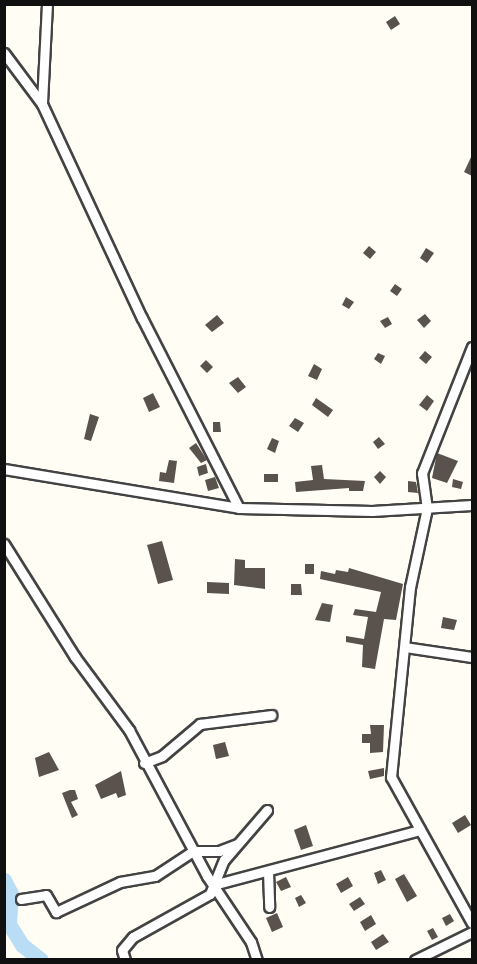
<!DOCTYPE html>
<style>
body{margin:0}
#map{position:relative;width:477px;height:964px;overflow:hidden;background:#fffdf4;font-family:"Crimson Pro",serif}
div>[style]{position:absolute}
.river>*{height:15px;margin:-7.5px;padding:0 7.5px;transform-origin:7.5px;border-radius:7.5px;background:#b9ddf5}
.building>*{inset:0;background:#59524d}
.roads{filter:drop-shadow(2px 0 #434343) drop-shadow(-2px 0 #434343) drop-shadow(0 2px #434343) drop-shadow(0 -2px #434343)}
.minor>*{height:9px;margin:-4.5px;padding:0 4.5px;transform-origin:4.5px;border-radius:4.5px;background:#fff}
span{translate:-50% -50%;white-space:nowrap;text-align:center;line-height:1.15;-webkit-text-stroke:6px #fff;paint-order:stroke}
.frame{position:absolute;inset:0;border:6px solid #101010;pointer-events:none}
</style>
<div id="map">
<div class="river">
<div style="left:4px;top:880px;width:16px;rotate:63deg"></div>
<div style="left:11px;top:894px;width:30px;rotate:94deg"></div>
<div style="left:9px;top:924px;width:25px;rotate:58deg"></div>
<div style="left:22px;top:945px;width:24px;rotate:38deg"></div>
</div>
<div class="building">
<div style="clip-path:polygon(395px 16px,400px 24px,391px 30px,386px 22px)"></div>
<div style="clip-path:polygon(472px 155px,472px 176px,464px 172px)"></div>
<div style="clip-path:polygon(369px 246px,376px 252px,370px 259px,363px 253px)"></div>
<div style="clip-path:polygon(426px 248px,434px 253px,427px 263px,420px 258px)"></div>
<div style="clip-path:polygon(395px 284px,402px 289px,397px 296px,390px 291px)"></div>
<div style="clip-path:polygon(346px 297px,354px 302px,349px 309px,342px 305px)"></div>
<div style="clip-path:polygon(425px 314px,431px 321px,424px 328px,417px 320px)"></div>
<div style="clip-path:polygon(217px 315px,224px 323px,212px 332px,205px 325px)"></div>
<div style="clip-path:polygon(388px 317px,392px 324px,385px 328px,380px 321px)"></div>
<div style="clip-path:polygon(425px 351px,432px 357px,426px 364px,419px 358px)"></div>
<div style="clip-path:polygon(378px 353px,385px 356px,381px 364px,374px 359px)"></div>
<div style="clip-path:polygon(206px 360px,213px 367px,207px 373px,200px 366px)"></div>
<div style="clip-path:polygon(314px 364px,322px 369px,317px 380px,308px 376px)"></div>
<div style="clip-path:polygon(238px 377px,246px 387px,238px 393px,229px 383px)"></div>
<div style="clip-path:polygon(153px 393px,160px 407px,149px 412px,143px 398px)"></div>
<div style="clip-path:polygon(427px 395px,434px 401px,427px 411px,419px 405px)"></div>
<div style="clip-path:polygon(316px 398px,333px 410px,328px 417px,312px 405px)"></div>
<div style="clip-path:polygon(90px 414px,99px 417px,91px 441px,84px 439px)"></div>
<div style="clip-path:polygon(295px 418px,304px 423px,298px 432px,289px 426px)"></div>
<div style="clip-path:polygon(213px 422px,220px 422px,221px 432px,213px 432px)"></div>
<div style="clip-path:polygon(379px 437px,385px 444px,378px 449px,373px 442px)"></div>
<div style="clip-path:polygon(272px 438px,279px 441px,275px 453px,267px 449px)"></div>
<div style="clip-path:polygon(196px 443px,207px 460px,201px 463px,189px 448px)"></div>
<div style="clip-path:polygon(437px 453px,458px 461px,447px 483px,432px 478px)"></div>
<div style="clip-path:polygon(169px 460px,177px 461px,174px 483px,159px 481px,160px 472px,166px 473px)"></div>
<div style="clip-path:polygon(206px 464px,208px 473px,199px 476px,197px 467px)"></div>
<div style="clip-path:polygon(322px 465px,324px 479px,365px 481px,363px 491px,349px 491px,349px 488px,296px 492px,295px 482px,313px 480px,311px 466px)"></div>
<div style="clip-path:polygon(380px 471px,386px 477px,380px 484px,374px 477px)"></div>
<div style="clip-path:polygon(264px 474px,278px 474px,278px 482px,264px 482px)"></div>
<div style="clip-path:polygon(215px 477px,219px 488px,208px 491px,205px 480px)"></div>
<div style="clip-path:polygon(453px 479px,463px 482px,461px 489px,452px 487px)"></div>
<div style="clip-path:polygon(408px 481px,416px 482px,418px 493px,408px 492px)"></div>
<div style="clip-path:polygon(162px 541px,173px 580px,158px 584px,147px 545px)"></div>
<div style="clip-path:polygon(235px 559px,245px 560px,245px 568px,265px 568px,265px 589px,234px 585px)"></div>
<div style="clip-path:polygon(305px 564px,314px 564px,314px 574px,305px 574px)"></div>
<div style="clip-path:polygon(349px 568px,403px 584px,396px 620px,384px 619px,375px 669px,362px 667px,363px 645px,346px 642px,346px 636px,364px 639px,368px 617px,353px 615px,355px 609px,376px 612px,381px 592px,320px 579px,321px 571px,335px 574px,336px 570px,348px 572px)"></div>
<div style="clip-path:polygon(207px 582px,229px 583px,229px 594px,207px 593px)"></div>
<div style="clip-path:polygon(291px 584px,301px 584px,302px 595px,291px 595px)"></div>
<div style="clip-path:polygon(322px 603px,333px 605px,330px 622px,315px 620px)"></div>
<div style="clip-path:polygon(443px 617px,457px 620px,454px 630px,441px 628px)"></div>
<div style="clip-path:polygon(370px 725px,384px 725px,383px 752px,370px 753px,370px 743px,362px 743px,362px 734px,371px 734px)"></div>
<div style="clip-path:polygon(225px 742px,229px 756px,216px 759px,213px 745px)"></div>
<div style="clip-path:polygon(49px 752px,59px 770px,39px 777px,35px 758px)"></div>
<div style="clip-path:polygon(384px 768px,384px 776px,370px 779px,368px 771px)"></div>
<div style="clip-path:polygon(121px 771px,126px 795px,118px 798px,116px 793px,101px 799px,95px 785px)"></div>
<div style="clip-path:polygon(70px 790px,75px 790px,78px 799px,71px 802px,78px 815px,72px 818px,62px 793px)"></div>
<div style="clip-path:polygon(465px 815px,471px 825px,458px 833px,452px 823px)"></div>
<div style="clip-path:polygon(306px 825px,313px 846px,301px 850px,294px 830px)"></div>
<div style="clip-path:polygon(381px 870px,386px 880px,378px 884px,374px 873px)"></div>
<div style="clip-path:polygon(404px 874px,417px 896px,407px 902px,395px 879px)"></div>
<div style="clip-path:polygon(286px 877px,291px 887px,281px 891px,276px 882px)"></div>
<div style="clip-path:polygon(348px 877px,353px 886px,341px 893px,336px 884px)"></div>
<div style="clip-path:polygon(301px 895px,306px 903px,299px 907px,295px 898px)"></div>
<div style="clip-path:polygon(360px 897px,365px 904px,354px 911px,349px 904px)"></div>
<div style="clip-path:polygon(277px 913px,283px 927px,272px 932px,266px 918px)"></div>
<div style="clip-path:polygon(450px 914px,454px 921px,446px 926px,442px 918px)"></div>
<div style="clip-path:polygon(371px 915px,376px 924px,365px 931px,360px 922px)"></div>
<div style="clip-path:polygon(433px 928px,438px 937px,432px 940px,427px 931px)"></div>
<div style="clip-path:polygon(383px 934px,389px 942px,376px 950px,371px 942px)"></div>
</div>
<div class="roads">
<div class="minor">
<div style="left:47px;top:4px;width:100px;rotate:92.9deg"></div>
<div style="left:42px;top:104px;width:236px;rotate:65deg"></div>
<div style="left:142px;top:318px;width:213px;rotate:63deg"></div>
<div style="left:4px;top:53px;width:64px;rotate:53.3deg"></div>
<div style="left:472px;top:347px;width:136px;rotate:111.6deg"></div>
<div style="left:422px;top:473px;width:35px;rotate:82deg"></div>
<div style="left:427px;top:508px;width:81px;rotate:102.1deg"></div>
<div style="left:410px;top:587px;width:191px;rotate:95.7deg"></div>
<div style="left:391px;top:777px;width:167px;rotate:61deg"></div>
<div style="left:4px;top:469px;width:238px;rotate:9.4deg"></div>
<div style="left:239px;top:508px;width:133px;rotate:1.3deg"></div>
<div style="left:372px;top:511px;width:100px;rotate:-3.4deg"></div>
<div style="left:4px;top:544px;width:133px;rotate:57.9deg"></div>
<div style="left:75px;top:657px;width:91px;rotate:53.5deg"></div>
<div style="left:129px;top:730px;width:166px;rotate:61.9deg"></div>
<div style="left:207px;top:876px;width:79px;rotate:56.3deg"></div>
<div style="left:251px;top:942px;width:19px;rotate:72deg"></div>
<div style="left:405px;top:647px;width:68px;rotate:8.5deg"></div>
<div style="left:144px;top:763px;width:19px;rotate:-21deg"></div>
<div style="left:162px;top:756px;width:50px;rotate:-40.1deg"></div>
<div style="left:200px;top:724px;width:72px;rotate:-7.2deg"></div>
<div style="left:268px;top:871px;width:36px;rotate:88deg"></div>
<div style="left:213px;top:885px;width:214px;rotate:-14.9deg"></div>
<div style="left:21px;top:899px;width:25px;rotate:-9deg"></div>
<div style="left:46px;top:895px;width:20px;rotate:60deg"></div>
<div style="left:56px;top:912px;width:71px;rotate:-25.1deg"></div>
<div style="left:120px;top:882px;width:36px;rotate:-10deg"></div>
<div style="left:155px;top:876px;width:45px;rotate:-33.3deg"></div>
<div style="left:193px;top:851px;width:26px"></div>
<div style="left:219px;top:851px;width:19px;rotate:-21deg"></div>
<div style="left:125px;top:960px;width:10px;rotate:-107deg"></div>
<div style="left:122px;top:950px;width:17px;rotate:-50deg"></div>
<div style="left:133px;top:937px;width:88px;rotate:-29.2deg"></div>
<div style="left:210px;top:894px;width:37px;rotate:-68deg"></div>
<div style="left:224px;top:860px;width:66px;rotate:-49.3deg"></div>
<div style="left:415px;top:960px;width:64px;rotate:-26.2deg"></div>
</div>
</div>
<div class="frame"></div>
</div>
